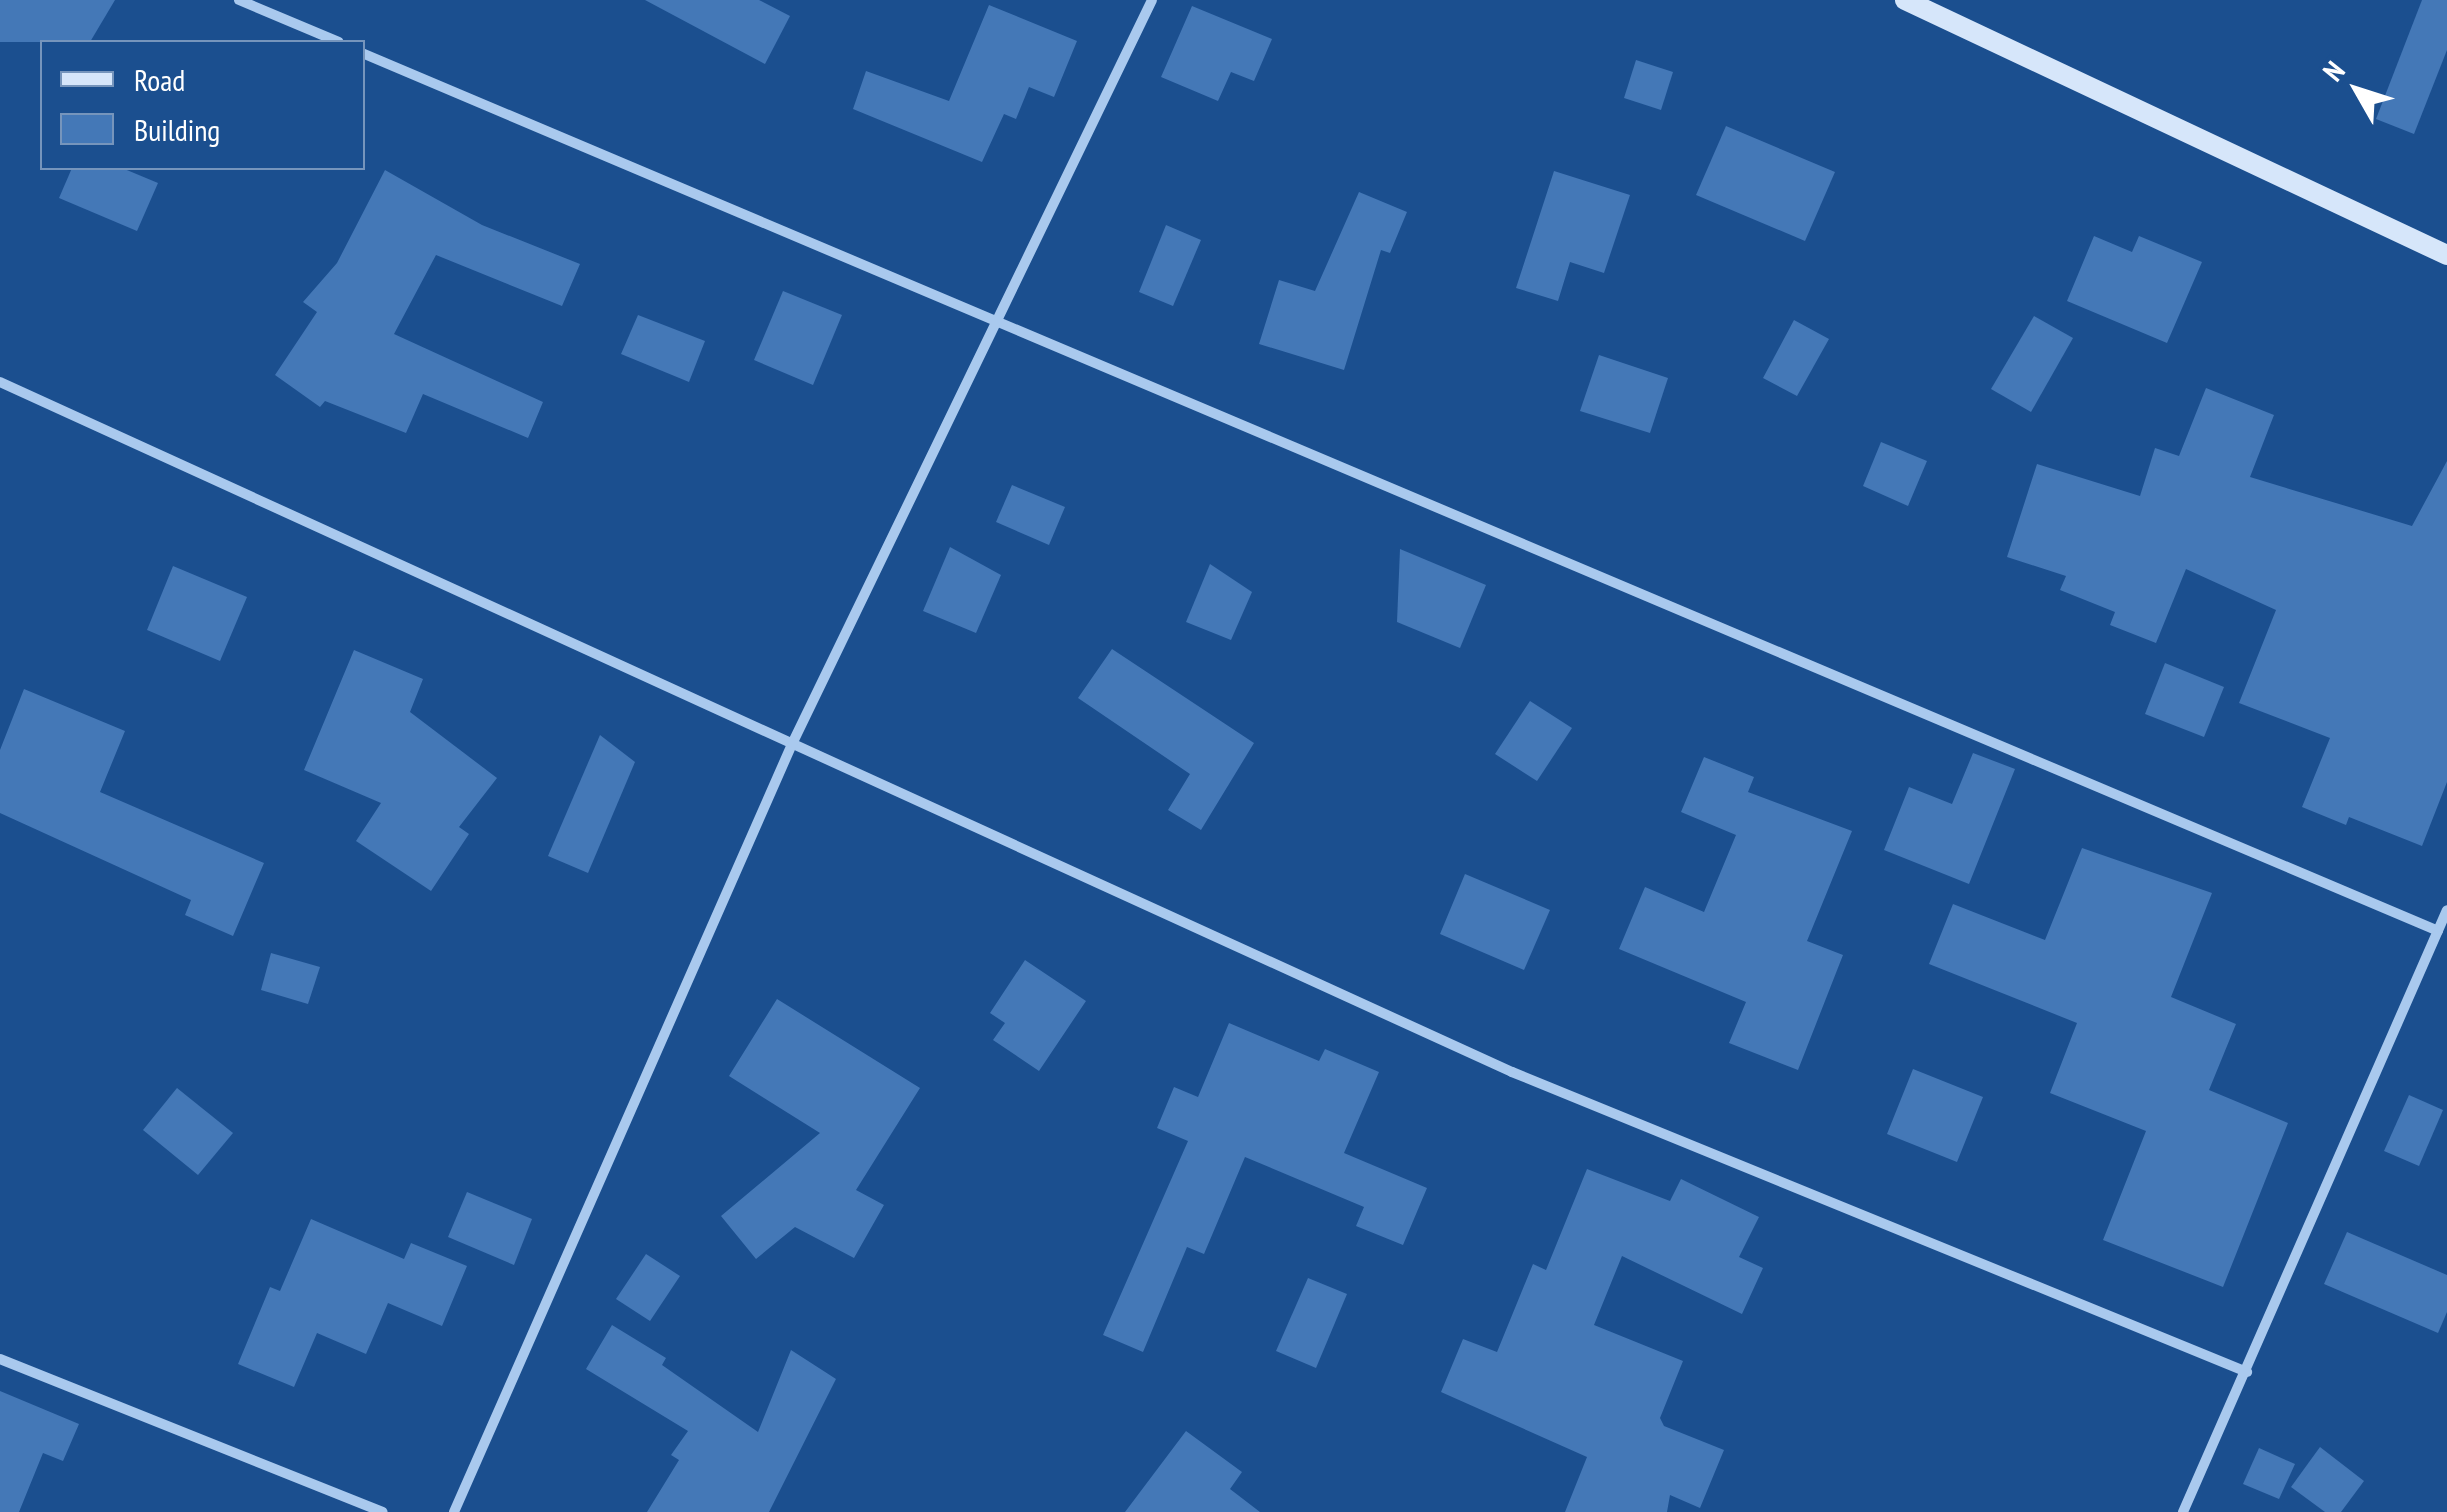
<!DOCTYPE html>
<style>
body{margin:0}
#map{position:relative;width:2447px;height:1512px;overflow:hidden;background:#1b4f8f;font-family:"PT Sans Narrow",sans-serif}
div>[style]{position:absolute}
.building>*{inset:0;background:#4478b7}
.street>*{height:10px;margin:-5px;padding:0 5px;transform-origin:5px;border-radius:5px;background:#a9c9ee}
.secondary>*{height:20px;margin:-10px;padding:0 10px;transform-origin:10px;border-radius:10px;background:#d6e6fa}
span{translate:-50% -50%;white-space:nowrap;text-align:center;line-height:1.15;-webkit-text-stroke:8px #1b4f8f;paint-order:stroke}
.legend{position:absolute;left:40px;top:40px;width:325px;height:130px;box-sizing:border-box;background:#1b4f8f;border:2px solid #7695bc;margin:0;padding:12px 18px;list-style:none;font-size:30px;color:#fff}
.legend li{display:flex;align-items:center;gap:20px;height:50px}
.legend b{width:50px;border:2px solid #7695bc}
.north{position:absolute;left:2307px;top:40px;width:100px;height:100px;-webkit-text-stroke:8px #1b4f8f;paint-order:stroke;rotate:309deg;font-size:28px;font-weight:700;line-height:40px;text-align:center;color:#fff}
.north::after{content:'';display:block;margin:auto;width:35px;height:45px;background:#fff;clip-path:polygon(50% 0,100% 100%,50% 72%,0 100%)}
</style>
<div id="map">
<div class="building">
<div style="clip-path:polygon(0 0,115px 0,90px 42px,0 42px)"></div>
<div style="clip-path:polygon(645px 0,759px 0,790px 16px,765px 64px)"></div>
<div style="clip-path:polygon(2422px 0,2447px 0,2447px 50px,2414px 134px,2376px 119px)"></div>
<div style="clip-path:polygon(989px 5px,1077px 41px,1054px 97px,1029px 87px,1016px 119px,1004px 114px,982px 162px,853px 109px,866px 71px,949px 101px)"></div>
<div style="clip-path:polygon(1192px 6px,1272px 39px,1254px 81px,1231px 72px,1218px 101px,1161px 77px)"></div>
<div style="clip-path:polygon(1636px 60px,1673px 72px,1661px 110px,1624px 98px)"></div>
<div style="clip-path:polygon(1726px 126px,1835px 172px,1805px 241px,1696px 195px)"></div>
<div style="clip-path:polygon(72px 168px,122px 168px,158px 183px,137px 231px,59px 198px)"></div>
<div style="clip-path:polygon(385px 170px,482px 225px,580px 264px,562px 306px,436px 255px,394px 334px,543px 402px,528px 438px,423px 394px,406px 433px,325px 401px,320px 407px,275px 375px,317px 312px,303px 302px,337px 263px)"></div>
<div style="clip-path:polygon(1554px 171px,1630px 195px,1604px 273px,1570px 262px,1558px 301px,1516px 288px)"></div>
<div style="clip-path:polygon(1359px 192px,1407px 212px,1390px 253px,1381px 250px,1344px 370px,1259px 344px,1279px 280px,1315px 291px)"></div>
<div style="clip-path:polygon(1166px 225px,1201px 240px,1173px 306px,1139px 292px)"></div>
<div style="clip-path:polygon(2094px 236px,2132px 252px,2139px 236px,2202px 262px,2167px 343px,2067px 301px)"></div>
<div style="clip-path:polygon(783px 291px,842px 315px,813px 385px,754px 360px)"></div>
<div style="clip-path:polygon(638px 315px,705px 341px,689px 382px,621px 354px)"></div>
<div style="clip-path:polygon(2034px 316px,2073px 338px,2031px 412px,1991px 389px)"></div>
<div style="clip-path:polygon(1794px 320px,1829px 339px,1797px 396px,1763px 378px)"></div>
<div style="clip-path:polygon(1599px 355px,1668px 378px,1650px 433px,1580px 411px)"></div>
<div style="clip-path:polygon(2206px 388px,2274px 415px,2250px 477px,2412px 526px,2447px 461px,2447px 782px,2422px 846px,2349px 817px,2346px 825px,2302px 807px,2330px 738px,2239px 703px,2276px 610px,2186px 569px,2156px 643px,2110px 625px,2115px 612px,2060px 590px,2066px 576px,2007px 557px,2037px 464px,2140px 496px,2155px 448px,2179px 456px)"></div>
<div style="clip-path:polygon(1881px 442px,1927px 461px,1908px 506px,1863px 486px)"></div>
<div style="clip-path:polygon(1012px 485px,1065px 507px,1049px 545px,996px 522px)"></div>
<div style="clip-path:polygon(950px 547px,1001px 575px,976px 633px,923px 611px)"></div>
<div style="clip-path:polygon(1400px 549px,1486px 585px,1460px 648px,1397px 622px)"></div>
<div style="clip-path:polygon(1210px 564px,1252px 592px,1231px 640px,1186px 622px)"></div>
<div style="clip-path:polygon(173px 566px,247px 597px,220px 661px,147px 630px)"></div>
<div style="clip-path:polygon(1112px 649px,1254px 743px,1201px 830px,1168px 810px,1190px 774px,1078px 698px)"></div>
<div style="clip-path:polygon(354px 650px,423px 679px,410px 712px,497px 778px,459px 827px,469px 834px,431px 891px,356px 841px,381px 803px,304px 770px)"></div>
<div style="clip-path:polygon(2165px 663px,2224px 687px,2204px 737px,2145px 714px)"></div>
<div style="clip-path:polygon(24px 689px,125px 731px,100px 792px,264px 863px,233px 936px,185px 915px,191px 900px,0 813px,0 750px)"></div>
<div style="clip-path:polygon(1530px 701px,1572px 728px,1537px 781px,1495px 754px)"></div>
<div style="clip-path:polygon(600px 735px,635px 762px,588px 873px,548px 856px)"></div>
<div style="clip-path:polygon(1973px 753px,2015px 769px,1969px 884px,1884px 850px,1909px 787px,1952px 804px)"></div>
<div style="clip-path:polygon(1704px 757px,1754px 777px,1748px 792px,1852px 831px,1807px 941px,1843px 955px,1798px 1070px,1729px 1043px,1746px 1002px,1619px 949px,1645px 887px,1704px 912px,1736px 835px,1681px 812px)"></div>
<div style="clip-path:polygon(2082px 848px,2212px 893px,2171px 997px,2236px 1024px,2209px 1090px,2288px 1123px,2223px 1287px,2103px 1240px,2146px 1131px,2050px 1093px,2077px 1023px,1929px 964px,1953px 904px,2045px 940px)"></div>
<div style="clip-path:polygon(1465px 874px,1550px 910px,1524px 970px,1440px 934px)"></div>
<div style="clip-path:polygon(271px 953px,320px 967px,308px 1004px,261px 990px)"></div>
<div style="clip-path:polygon(1025px 960px,1086px 1001px,1039px 1071px,993px 1040px,1005px 1023px,990px 1013px)"></div>
<div style="clip-path:polygon(777px 999px,920px 1088px,856px 1190px,884px 1205px,854px 1258px,795px 1227px,756px 1259px,721px 1216px,820px 1133px,729px 1076px)"></div>
<div style="clip-path:polygon(1229px 1023px,1319px 1061px,1325px 1049px,1379px 1072px,1344px 1153px,1427px 1188px,1403px 1245px,1356px 1226px,1364px 1207px,1245px 1157px,1204px 1254px,1187px 1247px,1143px 1352px,1103px 1335px,1188px 1141px,1157px 1128px,1174px 1087px,1198px 1097px)"></div>
<div style="clip-path:polygon(1913px 1069px,1983px 1097px,1957px 1162px,1887px 1134px)"></div>
<div style="clip-path:polygon(177px 1088px,233px 1133px,198px 1175px,143px 1130px)"></div>
<div style="clip-path:polygon(2409px 1095px,2443px 1110px,2419px 1166px,2384px 1151px)"></div>
<div style="clip-path:polygon(1587px 1169px,1670px 1201px,1681px 1179px,1759px 1217px,1739px 1257px,1763px 1268px,1742px 1314px,1622px 1256px,1594px 1325px,1683px 1361px,1660px 1418px,1664px 1426px,1724px 1450px,1700px 1508px,1670px 1495px,1667px 1512px,1565px 1512px,1587px 1457px,1441px 1392px,1463px 1339px,1497px 1352px,1533px 1264px,1546px 1270px)"></div>
<div style="clip-path:polygon(467px 1192px,532px 1219px,514px 1265px,448px 1237px)"></div>
<div style="clip-path:polygon(311px 1219px,404px 1259px,411px 1243px,467px 1266px,442px 1326px,388px 1303px,366px 1354px,317px 1333px,294px 1387px,238px 1364px,270px 1287px,280px 1291px)"></div>
<div style="clip-path:polygon(2347px 1232px,2447px 1275px,2447px 1312px,2438px 1333px,2324px 1284px)"></div>
<div style="clip-path:polygon(646px 1254px,680px 1276px,650px 1321px,616px 1299px)"></div>
<div style="clip-path:polygon(1308px 1278px,1347px 1294px,1316px 1368px,1276px 1351px)"></div>
<div style="clip-path:polygon(612px 1325px,666px 1358px,662px 1365px,758px 1432px,791px 1350px,836px 1379px,769px 1512px,647px 1512px,679px 1460px,671px 1455px,688px 1431px,586px 1369px)"></div>
<div style="clip-path:polygon(0 1391px,79px 1424px,63px 1461px,43px 1453px,19px 1512px,0 1512px)"></div>
<div style="clip-path:polygon(1186px 1431px,1242px 1472px,1230px 1489px,1260px 1512px,1125px 1512px)"></div>
<div style="clip-path:polygon(2320px 1447px,2364px 1481px,2341px 1512px,2325px 1512px,2291px 1487px)"></div>
<div style="clip-path:polygon(2259px 1448px,2295px 1464px,2279px 1499px,2243px 1484px)"></div>
</div>
<div class="street">
<div style="left:239px;top:0;width:108px;rotate:22.8deg"></div>
<div style="left:362px;top:53px;width:2254px;rotate:22.92deg"></div>
<div style="left:0;top:382px;width:1662px;rotate:24.53deg"></div>
<div style="left:1512px;top:1072px;width:794px;rotate:22.2deg"></div>
<div style="left:0;top:1359px;width:412px;rotate:21.8deg"></div>
<div style="left:454px;top:1512px;width:841px;rotate:-66.24deg"></div>
<div style="left:793px;top:742px;width:824px;rotate:-64.18deg"></div>
<div style="left:2183px;top:1512px;width:657px;rotate:-66.32deg"></div>
</div>
<div class="secondary">
<div style="left:1905px;top:0;width:599px;rotate:25.2deg"></div>
</div>
<ul class="legend">
<li><b style="height:12px;background:#d6e6fa"></b>Road</li>
<li><b style="height:28px;background:#4478b7"></b>Building</li>
</ul>
<div class="north">N</div>
</div>
